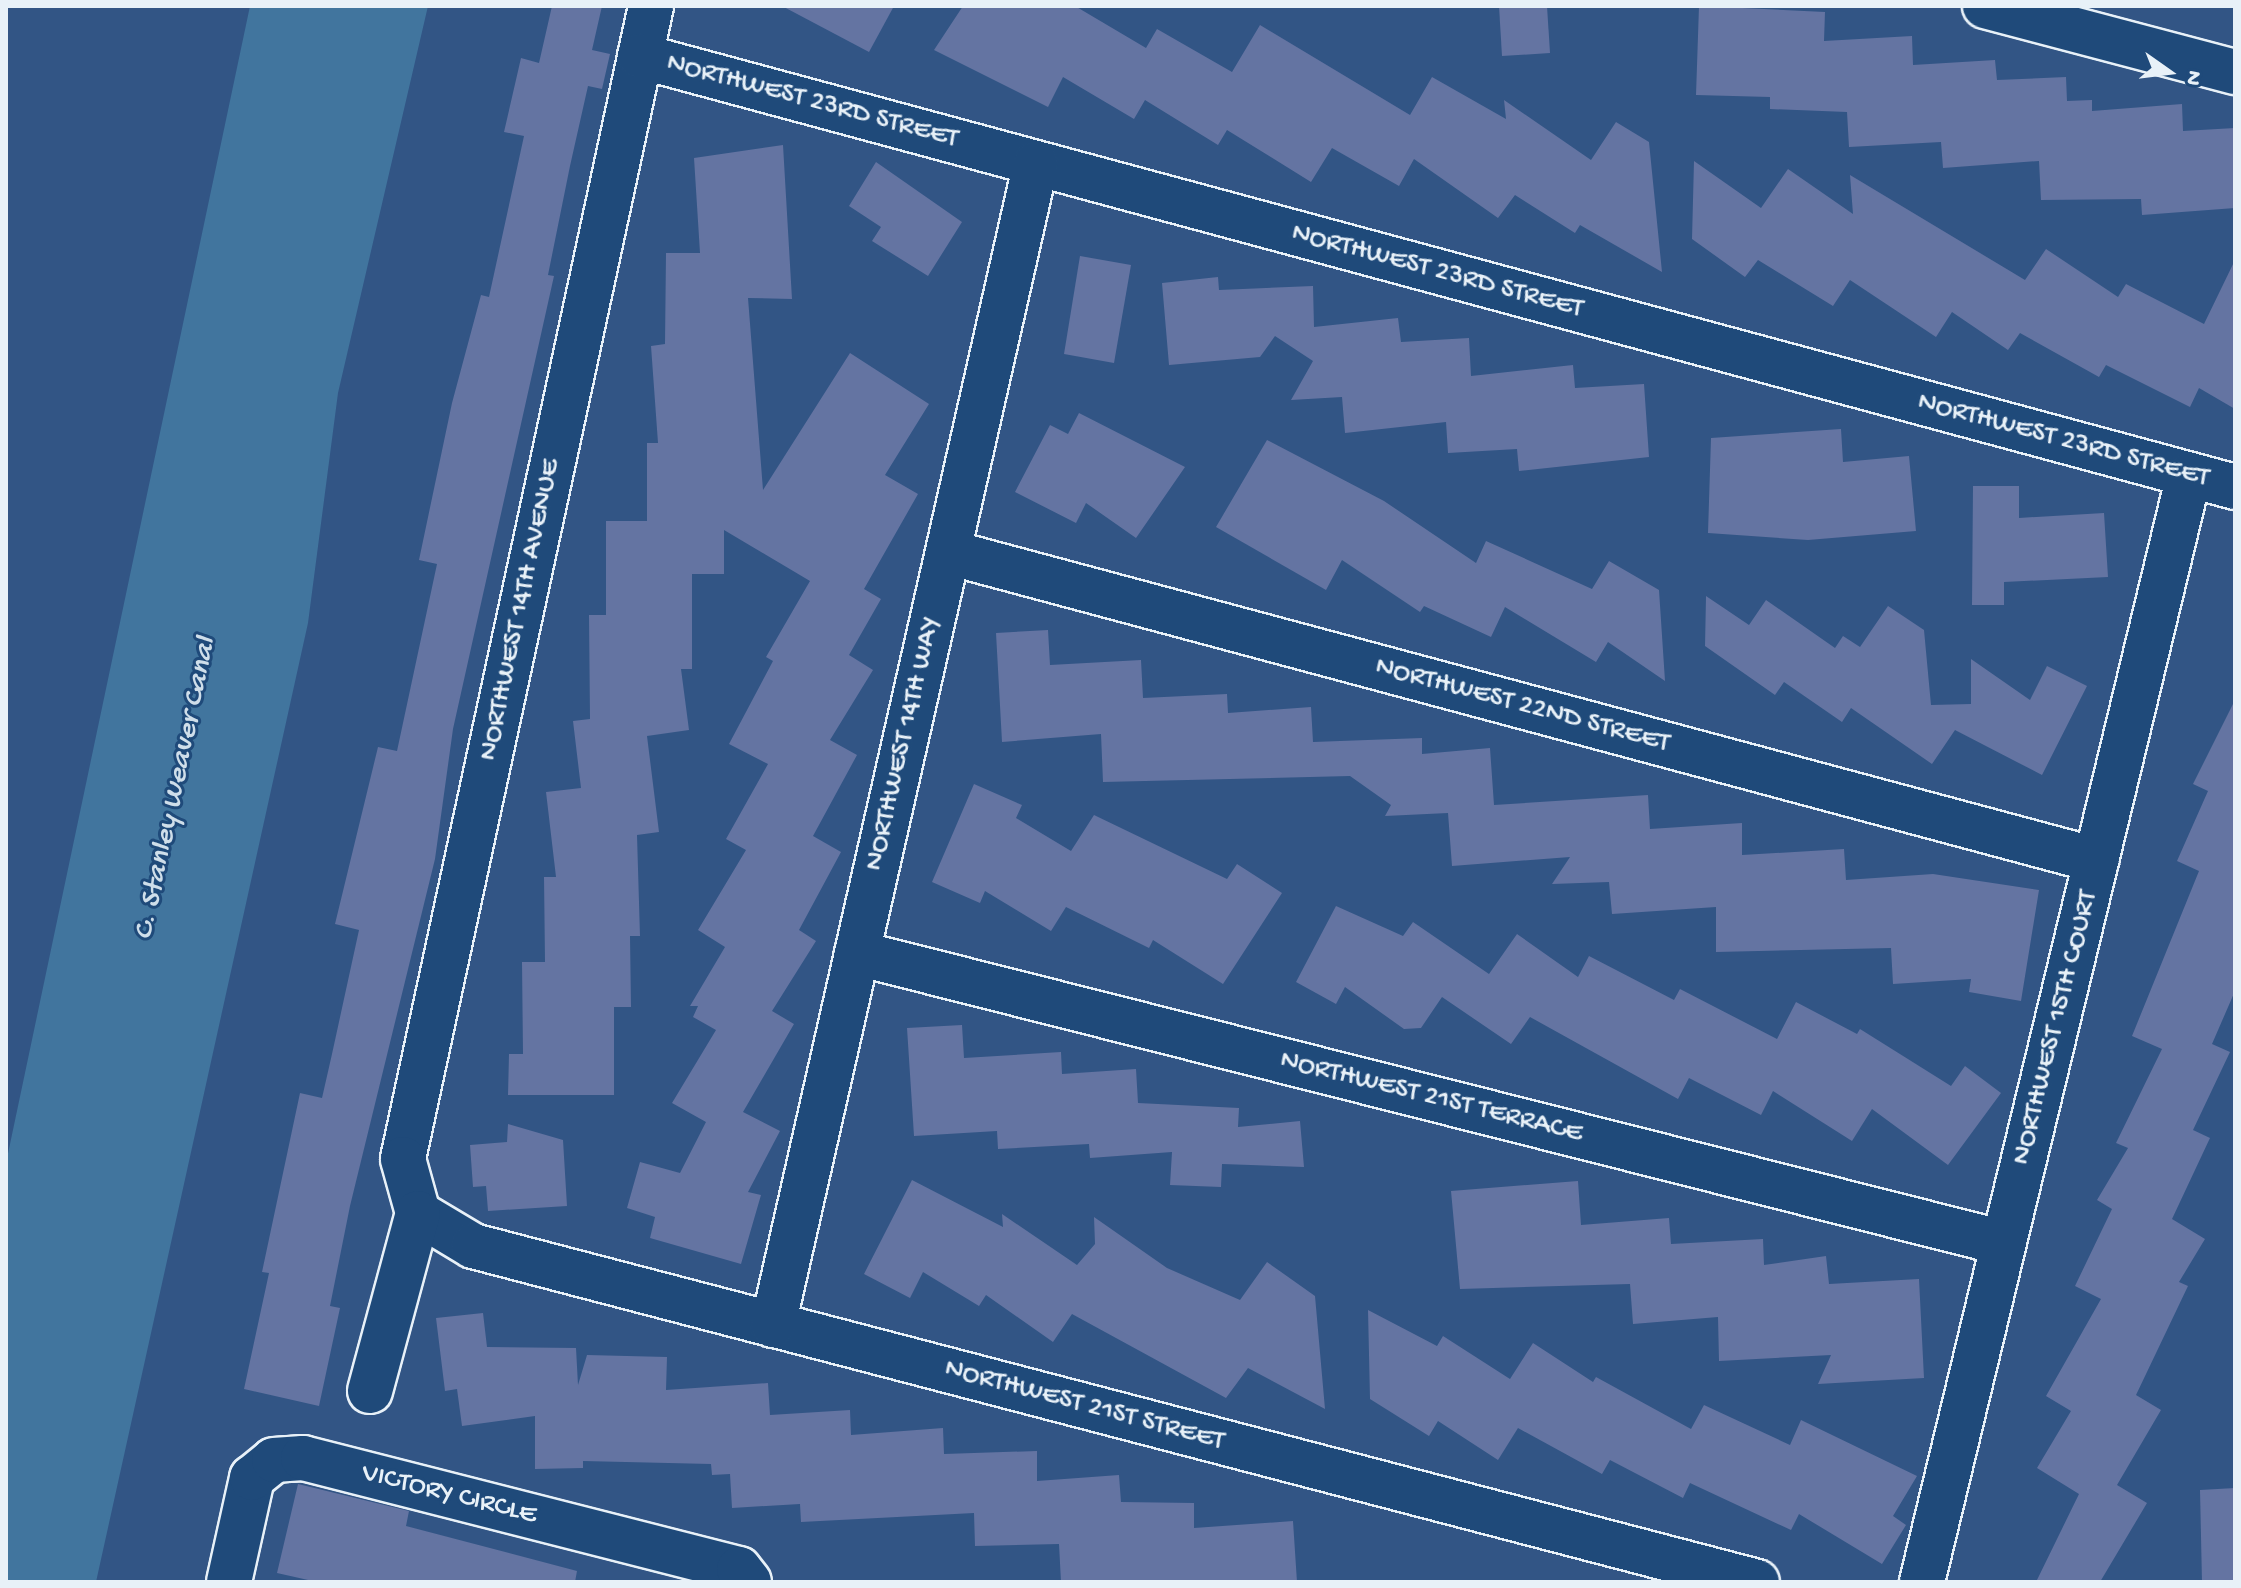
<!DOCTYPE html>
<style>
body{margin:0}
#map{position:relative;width:2241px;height:1588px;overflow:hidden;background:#325585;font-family:"Gochi Hand",sans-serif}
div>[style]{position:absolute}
.water>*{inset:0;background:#41759e}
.building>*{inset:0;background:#6474a2}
.roads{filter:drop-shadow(2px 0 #e8f1f8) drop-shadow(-2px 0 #e8f1f8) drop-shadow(0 2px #e8f1f8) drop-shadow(0 -2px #e8f1f8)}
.minor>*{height:44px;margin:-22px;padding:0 22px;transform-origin:22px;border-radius:22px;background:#1f4a7a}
span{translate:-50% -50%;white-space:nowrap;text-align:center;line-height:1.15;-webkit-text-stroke:6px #1f4a7a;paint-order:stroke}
.street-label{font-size:28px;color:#e8f1f8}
.water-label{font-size:30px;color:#cfdeea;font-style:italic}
.frame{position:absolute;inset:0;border:8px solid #e8f1f8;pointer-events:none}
.north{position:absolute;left:2129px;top:32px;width:80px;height:80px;-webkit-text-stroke:6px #1f4a7a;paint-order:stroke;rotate:104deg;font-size:22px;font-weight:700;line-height:32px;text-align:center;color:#e8f1f8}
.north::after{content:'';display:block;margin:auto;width:28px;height:36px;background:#e8f1f8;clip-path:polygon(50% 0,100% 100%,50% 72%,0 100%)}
</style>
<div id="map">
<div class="water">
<div style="clip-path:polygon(250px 6px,428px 6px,338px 393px,308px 623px,96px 1582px,6px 1582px,6px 1163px)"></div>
</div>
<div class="building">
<div style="clip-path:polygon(552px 6px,602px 6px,592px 50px,610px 54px,602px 89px,588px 86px,570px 166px,548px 275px,554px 276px,453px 729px,435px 859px,350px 1206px,330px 1306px,340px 1308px,319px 1406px,244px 1389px,269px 1273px,262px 1272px,300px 1093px,322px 1098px,332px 1054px,359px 930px,335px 924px,378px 747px,397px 751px,437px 564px,419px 560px,452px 403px,481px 295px,489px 297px,524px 136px,504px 132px,521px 58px,539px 63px)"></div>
<div style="clip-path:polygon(782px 6px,894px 6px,869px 52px)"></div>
<div style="clip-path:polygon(963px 6px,1075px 6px,1146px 48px,1157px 29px,1232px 72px,1260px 25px,1410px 115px,1432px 77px,1506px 119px,1504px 100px,1591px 160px,1616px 122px,1649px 142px,1662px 272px,1580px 225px,1575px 233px,1515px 195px,1498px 218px,1414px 159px,1399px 186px,1332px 148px,1311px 182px,1227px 130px,1218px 145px,1145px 100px,1134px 119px,1063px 77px,1048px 107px,934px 50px)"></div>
<div style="clip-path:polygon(1499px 6px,1547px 6px,1550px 53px,1502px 56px)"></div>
<div style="clip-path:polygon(1699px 6px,1825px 12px,1824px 41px,1912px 36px,1913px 65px,1995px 60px,1997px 80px,2066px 77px,2067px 101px,2092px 100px,2092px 111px,2182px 104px,2183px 131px,2235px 128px,2235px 208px,2142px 215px,2141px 199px,2041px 200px,2039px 161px,1943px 168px,1941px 142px,1849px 147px,1847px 112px,1770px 109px,1770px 97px,1696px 95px)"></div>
<div style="clip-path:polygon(783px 145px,792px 299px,748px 298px,763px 490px,850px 353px,929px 404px,885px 475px,918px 494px,864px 589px,881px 599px,849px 655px,873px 670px,830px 740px,857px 755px,813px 836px,841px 852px,799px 930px,816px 941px,772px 1011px,794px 1024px,743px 1112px,780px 1131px,748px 1192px,761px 1195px,741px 1264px,650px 1238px,655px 1217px,627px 1208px,640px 1162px,680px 1173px,706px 1122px,672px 1103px,716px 1030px,693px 1017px,698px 1006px,690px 1006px,725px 947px,698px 930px,746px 850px,726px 839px,768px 764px,729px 744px,773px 661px,766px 657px,810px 581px,724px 530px,724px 574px,692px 574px,692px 669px,681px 669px,689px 730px,647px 736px,659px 832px,637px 835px,640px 936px,630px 936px,631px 1007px,614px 1007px,614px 1095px,508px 1095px,509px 1054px,523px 1054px,522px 962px,545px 962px,544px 877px,556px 877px,546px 792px,581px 788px,573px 721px,590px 719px,589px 615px,606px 615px,606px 521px,647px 521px,647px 443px,658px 443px,651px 346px,665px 344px,666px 253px,700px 253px,694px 158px)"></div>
<div style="clip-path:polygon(1694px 161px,1761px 208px,1788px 169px,1853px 214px,1850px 175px,2025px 280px,2046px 249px,2118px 297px,2126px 284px,2204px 324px,2235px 260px,2235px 409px,2199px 388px,2190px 407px,2106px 365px,2099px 377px,2020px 333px,2008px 350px,1952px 312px,1936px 337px,1850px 280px,1833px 306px,1758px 260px,1745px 277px,1692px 239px)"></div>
<div style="clip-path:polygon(876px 162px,962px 222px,928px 276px,872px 241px,881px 227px,849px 206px)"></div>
<div style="clip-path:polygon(1080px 256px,1131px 265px,1114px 363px,1064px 354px)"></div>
<div style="clip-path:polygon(1218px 277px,1219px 290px,1313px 286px,1314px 327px,1398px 318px,1401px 342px,1469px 338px,1471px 376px,1573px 365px,1575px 388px,1644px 384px,1649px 457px,1519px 471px,1517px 449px,1448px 453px,1446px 422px,1345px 433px,1342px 397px,1291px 400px,1313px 361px,1275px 336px,1260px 357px,1169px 365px,1162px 283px)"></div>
<div style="clip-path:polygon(1079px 413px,1185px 467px,1136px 538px,1086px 503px,1076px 523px,1015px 492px,1050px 425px,1068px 434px)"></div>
<div style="clip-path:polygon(1841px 429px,1843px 462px,1909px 456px,1916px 531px,1808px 540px,1708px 533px,1711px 438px)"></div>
<div style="clip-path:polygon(1267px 440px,1384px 501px,1476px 563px,1486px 541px,1592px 589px,1609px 561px,1659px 590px,1665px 681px,1608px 642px,1596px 662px,1505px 607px,1491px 637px,1424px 606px,1420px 612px,1342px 560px,1326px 590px,1216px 527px)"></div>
<div style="clip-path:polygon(1973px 486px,2019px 486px,2019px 518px,2104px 513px,2108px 577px,2004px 582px,2004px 605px,1972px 605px)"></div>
<div style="clip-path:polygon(1706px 596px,1749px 625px,1766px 600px,1835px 648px,1843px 636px,1860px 647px,1888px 606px,1924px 630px,1931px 705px,1971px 704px,1971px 659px,2030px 700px,2047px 666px,2087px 686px,2042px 775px,1955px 730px,1932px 764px,1851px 708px,1842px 722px,1784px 682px,1775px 695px,1705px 646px)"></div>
<div style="clip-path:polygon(1048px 630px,1050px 665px,1141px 660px,1143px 698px,1227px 694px,1228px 713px,1311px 707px,1313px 742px,1422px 738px,1422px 754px,1490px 748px,1494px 805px,1648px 795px,1650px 829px,1742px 823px,1742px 855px,1844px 849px,1846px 880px,1933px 874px,2039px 890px,2021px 1001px,1969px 992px,1971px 979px,1893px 984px,1891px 948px,1716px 952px,1716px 907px,1612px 914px,1609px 882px,1552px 884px,1570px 857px,1452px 866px,1448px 813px,1385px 816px,1391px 805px,1350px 776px,1103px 782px,1101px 734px,1002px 742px,996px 633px)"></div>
<div style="clip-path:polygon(2235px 700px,2235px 991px,2212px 1044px,2230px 1052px,2193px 1130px,2210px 1138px,2172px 1219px,2205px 1239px,2179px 1282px,2188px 1286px,2136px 1395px,2161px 1410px,2117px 1485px,2147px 1503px,2100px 1582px,2036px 1582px,2079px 1494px,2037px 1468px,2071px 1411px,2046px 1396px,2101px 1299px,2075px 1286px,2112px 1209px,2097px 1200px,2128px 1148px,2116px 1143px,2162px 1049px,2132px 1036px,2199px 871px,2177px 861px,2208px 791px,2193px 784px)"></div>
<div style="clip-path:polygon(974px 784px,1022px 805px,1016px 818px,1071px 851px,1094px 815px,1227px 879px,1237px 864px,1282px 893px,1223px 984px,1153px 940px,1149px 948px,1066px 907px,1051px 931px,985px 891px,980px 903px,932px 882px)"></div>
<div style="clip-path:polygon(1336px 906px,1403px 936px,1413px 922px,1489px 974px,1517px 934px,1578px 977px,1589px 956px,1674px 1000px,1680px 989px,1777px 1039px,1796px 1002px,1857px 1034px,1860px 1029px,1951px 1086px,1965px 1066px,2001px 1093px,1948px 1165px,1872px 1109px,1852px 1141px,1773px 1091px,1761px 1115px,1689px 1078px,1678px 1099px,1530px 1017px,1511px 1044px,1442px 997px,1421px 1028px,1404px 1029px,1345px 987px,1336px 1004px,1296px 982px)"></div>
<div style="clip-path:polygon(962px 1025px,964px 1058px,1061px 1052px,1062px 1074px,1136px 1069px,1138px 1103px,1239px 1108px,1238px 1127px,1300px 1121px,1304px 1167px,1222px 1164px,1221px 1187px,1170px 1185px,1172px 1152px,1090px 1158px,1089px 1144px,998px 1149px,997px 1131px,914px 1136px,907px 1028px)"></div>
<div style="clip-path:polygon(508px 1124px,563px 1140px,567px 1206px,488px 1211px,486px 1186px,473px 1187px,470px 1145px,507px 1142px)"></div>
<div style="clip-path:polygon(912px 1180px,1003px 1227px,1002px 1214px,1077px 1265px,1095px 1244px,1094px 1217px,1167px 1268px,1240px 1300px,1267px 1262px,1315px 1296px,1325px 1409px,1248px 1368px,1226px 1398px,1072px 1314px,1053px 1342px,986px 1295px,979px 1306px,923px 1272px,910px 1298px,864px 1274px)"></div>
<div style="clip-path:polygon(1578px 1181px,1581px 1225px,1669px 1218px,1671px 1244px,1763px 1239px,1764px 1265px,1826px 1256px,1829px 1284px,1919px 1279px,1924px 1378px,1818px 1384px,1831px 1355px,1719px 1361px,1718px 1317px,1633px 1324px,1630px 1284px,1460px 1289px,1451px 1191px)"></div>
<div style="clip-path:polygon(1368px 1310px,1437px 1346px,1443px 1336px,1510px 1379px,1533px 1343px,1593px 1382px,1596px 1377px,1691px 1429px,1704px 1405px,1790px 1445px,1801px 1420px,1917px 1476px,1893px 1516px,1906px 1525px,1882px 1564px,1799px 1514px,1791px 1530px,1690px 1483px,1683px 1498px,1610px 1460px,1602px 1474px,1518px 1428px,1498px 1460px,1438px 1421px,1429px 1436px,1370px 1399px)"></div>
<div style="clip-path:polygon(483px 1313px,487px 1347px,576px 1348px,578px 1385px,587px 1355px,667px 1357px,666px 1390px,768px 1383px,770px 1415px,850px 1410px,851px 1435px,943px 1428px,944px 1454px,1037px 1451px,1037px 1481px,1119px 1475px,1121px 1502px,1194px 1503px,1194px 1528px,1293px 1521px,1297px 1582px,1061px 1582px,1059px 1544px,975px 1546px,974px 1513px,801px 1522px,800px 1504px,732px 1508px,730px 1474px,712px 1475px,711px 1464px,583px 1461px,583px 1468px,535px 1469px,535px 1416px,462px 1426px,457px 1389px,445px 1391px,436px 1318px)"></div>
<div style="clip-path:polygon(298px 1484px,409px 1511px,406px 1526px,577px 1571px,575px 1582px,317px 1582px,277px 1573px)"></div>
<div style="clip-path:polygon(2235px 1488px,2235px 1582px,2202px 1582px,2200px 1490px)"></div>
</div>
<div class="roads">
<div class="minor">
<div style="left:651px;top:6px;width:1179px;rotate:102.14deg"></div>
<div style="left:403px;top:1159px;width:56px;rotate:74.5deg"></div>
<div style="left:418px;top:1213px;width:64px;rotate:31deg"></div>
<div style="left:473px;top:1246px;width:1327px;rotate:14.66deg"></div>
<div style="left:1985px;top:6px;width:259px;rotate:14.8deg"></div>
<div style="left:640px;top:56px;width:1652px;rotate:15.12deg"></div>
<div style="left:948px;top:552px;width:1189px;rotate:15.02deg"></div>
<div style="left:857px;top:953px;width:1183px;rotate:14.19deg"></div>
<div style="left:773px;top:1325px;width:1191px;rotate:-77.25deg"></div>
<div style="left:370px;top:1391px;width:184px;rotate:-74.9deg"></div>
<div style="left:229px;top:1582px;width:107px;rotate:-77.5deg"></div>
<div style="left:252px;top:1478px;width:28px;rotate:-39deg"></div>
<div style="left:274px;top:1460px;width:29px;rotate:-4deg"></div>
<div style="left:303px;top:1458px;width:450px;rotate:14.3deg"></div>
<div style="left:739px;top:1569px;width:16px;rotate:52deg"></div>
<div style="left:1922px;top:1582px;width:1139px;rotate:-76.44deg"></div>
</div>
</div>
<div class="street-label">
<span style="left:812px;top:102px;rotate:15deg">NORTHWEST 23RD STREET</span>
<span style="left:1437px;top:272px;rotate:15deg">NORTHWEST 23RD STREET</span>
<span style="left:2063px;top:441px;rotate:15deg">NORTHWEST 23RD STREET</span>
<span style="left:521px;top:610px;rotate:-78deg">NORTHWEST 14TH AVENUE</span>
<span style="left:1522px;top:706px;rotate:15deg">NORTHWEST 22ND STREET</span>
<span style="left:904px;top:744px;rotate:-77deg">NORTHWEST 14TH WAY</span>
<span style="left:2056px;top:1028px;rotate:-76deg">NORTHWEST 15TH COURT</span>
<span style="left:1431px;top:1098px;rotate:14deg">NORTHWEST 21ST TERRACE</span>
<span style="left:1084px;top:1406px;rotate:15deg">NORTHWEST 21ST STREET</span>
<span style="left:449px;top:1495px;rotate:14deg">VICTORY CIRCLE</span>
</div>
<div class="water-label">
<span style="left:177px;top:789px;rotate:-78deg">C. Stanley Weaver Canal</span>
</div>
<div class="frame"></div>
<div class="north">N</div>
</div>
